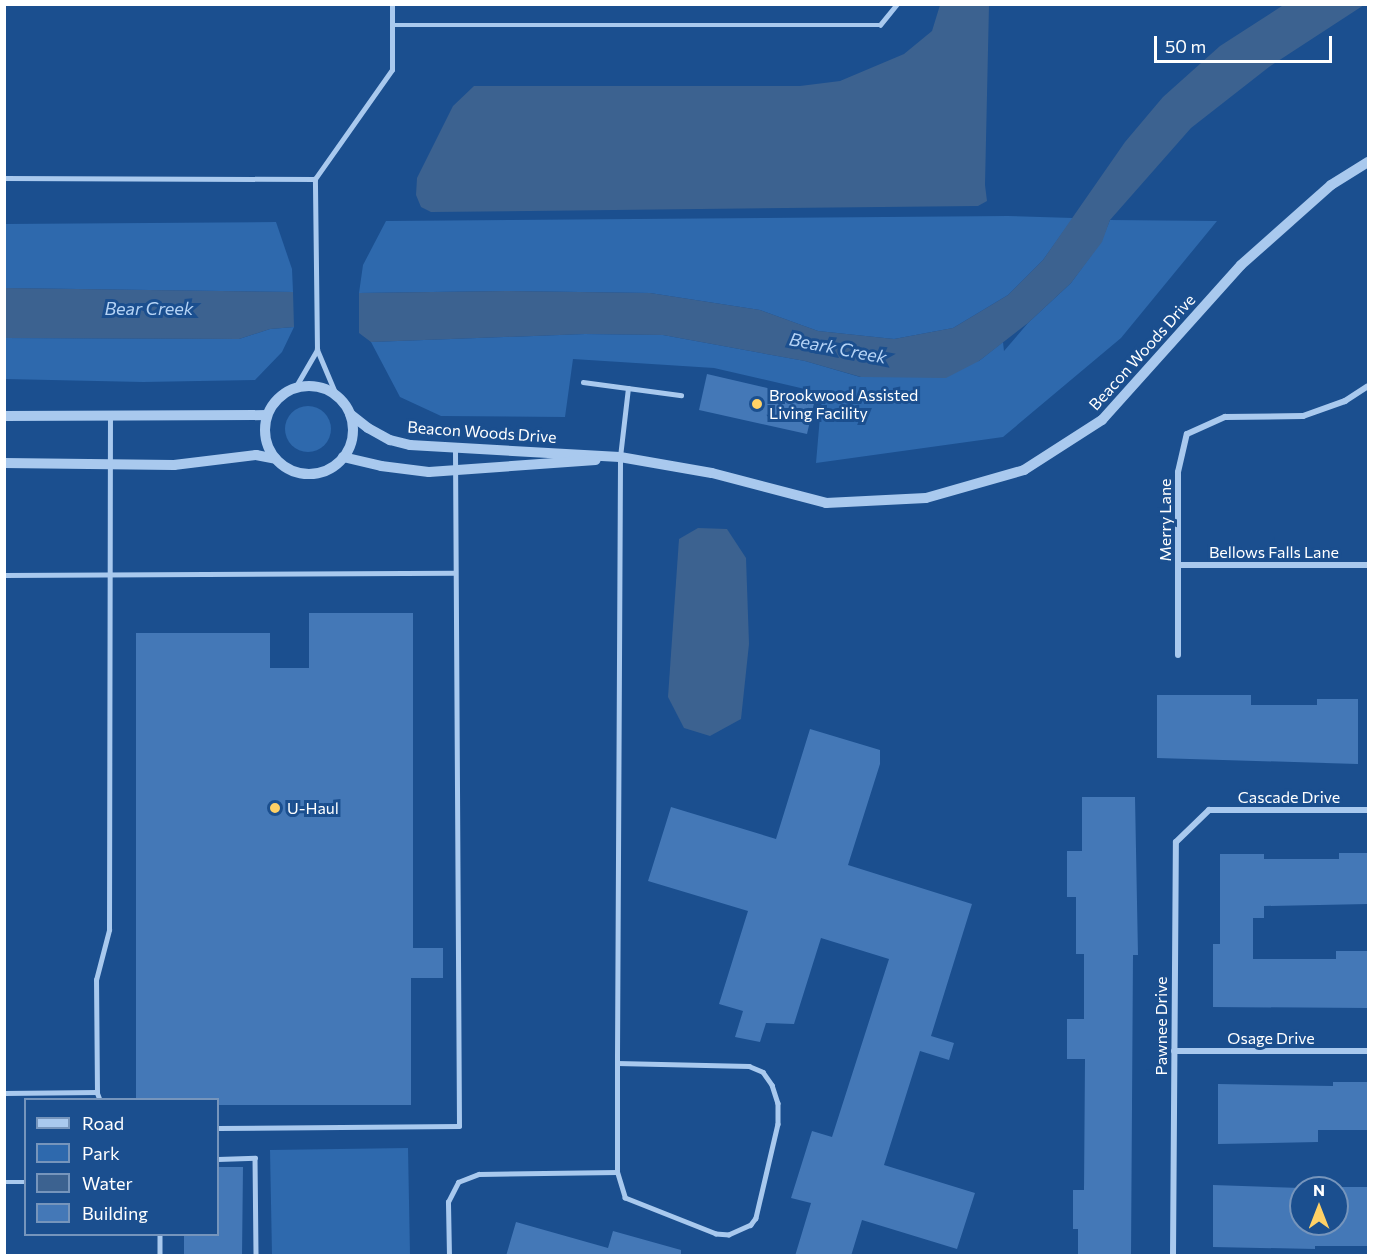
<!DOCTYPE html>
<style>
body{margin:0}
#map{position:relative;width:1373px;height:1260px;overflow:hidden;background:#1b4f8f;font-family:Commissioner,sans-serif}
div>[style]{position:absolute}
.green>*{inset:0;background:#2e69ad}
.round{border-radius:50%}
.water>*{inset:0;background:#3c6290}
.building>*{inset:0;background:#4478b7}
.service>*{height:4.5px;margin:-2.25px;padding:0 2.25px;transform-origin:2.25px;border-radius:2.25px;background:#a9c9ee}
.minor>*{height:6px;margin:-3px;padding:0 3px;transform-origin:3px;border-radius:3px;background:#a9c9ee}
.tertiary>*{height:10px;margin:-5px;padding:0 5px;transform-origin:5px;border-radius:5px;background:#a9c9ee}
.tertiary>.ring{margin:-5px;padding:0;box-sizing:content-box;background:none;border:10px solid #a9c9ee;border-radius:50%}
.dots>*{width:16px;height:16px;translate:-50% -50%;box-sizing:border-box;border:3px solid #1b4f8f;border-radius:50%}
span{translate:-50% -50%;white-space:nowrap;text-align:center;line-height:1.15;-webkit-text-stroke:6px #1b4f8f;paint-order:stroke}
.street-label{font-size:16px;color:#fff}
.poi-label{font-size:16px;color:#fff}
.left{translate:0 -50%;text-align:left}
.water-label{font-size:18px;color:#b5d3f5;font-style:italic}
.frame{position:absolute;inset:0;border:6px solid #fff;pointer-events:none}
.legend{position:absolute;left:24px;top:1098px;width:195px;height:138px;box-sizing:border-box;background:#1b4f8f;border:2px solid #7695bc;margin:0;padding:8px 10px;list-style:none;font-size:18px;color:#fff}
.legend li{display:flex;align-items:center;gap:12px;height:30px}
.legend b{width:30px;border:2px solid #7695bc}
.north{position:absolute;left:1289px;top:1176px;width:60px;height:60px;box-sizing:border-box;background:#1b4f8f;border:2px solid #7695bc;border-radius:50%;rotate:0deg;font-size:16px;font-weight:700;line-height:24px;text-align:center;color:#fff}
.north::after{content:'';display:block;margin:auto;width:21px;height:27px;background:#ffd166;clip-path:polygon(50% 0,100% 100%,50% 72%,0 100%)}
.scale{position:absolute;left:1154px;top:36px;width:178px;height:27px;box-sizing:border-box;border:3px solid #fff;border-top:0;padding-left:8px;font-size:18px;line-height:21px;white-space:nowrap;color:#fff;-webkit-text-stroke:4px #1b4f8f;paint-order:stroke}
</style>
<div id="map">
<div class="green">
<div style="clip-path:polygon(1008px 216px,1073px 218px,1043px 260px,1008px 295px,953px 328px,894px 339px,818px 331px,760px 310px,650px 293px,505px 291px,359px 293px,363px 265px,386px 221px)"></div>
<div style="clip-path:polygon(1110px 220px,1217px 221px,1121px 338px,1003px 437px,816px 463px,822px 393px,714px 368px,573px 359px,565px 417px,441px 416px,400px 397px,371px 342px,585px 334px,663px 335px,805px 361px,860px 377px,979px 361px,1003px 342px,1004px 351px,1028px 323px,1071px 283px,1101px 242px)"></div>
<div style="clip-path:polygon(276px 222px,292px 269px,293px 292px,5px 288px,5px 224px)"></div>
<div style="clip-path:polygon(294px 327px,282px 352px,255px 380px,143px 382px,5px 379px,5px 338px,239px 339px,270px 329px)"></div>
<div class="round" style="left:285px;top:406px;width:46px;height:46px"></div>
<div style="clip-path:polygon(408px 1148px,410px 1255px,272px 1255px,270px 1150px)"></div>
</div>
<div class="water">
<div style="clip-path:polygon(1285px 4px,1364px 5px,1269px 67px,1191px 128px,1110px 220px,1102px 242px,1071px 283px,1028px 323px,979px 361px,946px 378px,861px 377px,805px 361px,663px 335px,585px 334px,371px 342px,359px 333px,359px 293px,506px 291px,650px 293px,760px 310px,818px 331px,894px 339px,953px 328px,1008px 295px,1043px 260px,1125px 142px,1163px 97px,1220px 46px)"></div>
<div style="clip-path:polygon(940px 5px,989px 5px,985px 185px,987px 201px,978px 206px,431px 212px,421px 207px,416px 195px,417px 178px,453px 106px,474px 86px,800px 86px,840px 81px,904px 54px,932px 31px)"></div>
<div style="clip-path:polygon(5px 288px,293px 292px,294px 327px,270px 329px,239px 339px,5px 338px)"></div>
<div style="clip-path:polygon(698px 528px,727px 529px,746px 558px,749px 644px,741px 719px,710px 736px,684px 728px,668px 697px,679px 539px)"></div>
</div>
<div class="building">
<div style="clip-path:polygon(707px 374px,815px 399px,807px 434px,699px 410px)"></div>
<div style="clip-path:polygon(309px 613px,413px 613px,413px 948px,443px 948px,443px 978px,411px 978px,411px 1105px,218px 1105px,218px 1100px,136px 1100px,136px 633px,270px 633px,270px 668px,309px 668px)"></div>
<div style="clip-path:polygon(1157px 695px,1251px 695px,1251px 705px,1317px 705px,1317px 699px,1358px 699px,1358px 764px,1157px 758px)"></div>
<div style="clip-path:polygon(810px 729px,880px 750px,880px 764px,848px 865px,972px 904px,931px 1036px,954px 1043px,949px 1060px,920px 1051px,884px 1165px,975px 1193px,957px 1249px,862px 1220px,851px 1256px,795px 1256px,811px 1203px,791px 1198px,812px 1131px,832px 1137px,889px 959px,821px 938px,794px 1024px,766px 1023px,760px 1042px,735px 1037px,743px 1011px,719px 1004px,748px 911px,648px 881px,671px 807px,776px 839px)"></div>
<div style="clip-path:polygon(1082px 797px,1135px 797px,1138px 955px,1133px 955px,1131px 1256px,1078px 1256px,1078px 1229px,1073px 1229px,1073px 1190px,1084px 1190px,1085px 1059px,1067px 1059px,1067px 1019px,1084px 1019px,1084px 954px,1076px 954px,1076px 897px,1067px 897px,1067px 851px,1082px 851px)"></div>
<div style="clip-path:polygon(1339px 853px,1368px 853px,1368px 904px,1264px 906px,1264px 918px,1253px 918px,1253px 959px,1336px 959px,1336px 951px,1368px 951px,1368px 1008px,1213px 1007px,1213px 944px,1220px 944px,1220px 854px,1264px 854px,1264px 859px,1339px 859px)"></div>
<div style="clip-path:polygon(1333px 1082px,1368px 1082px,1368px 1130px,1318px 1130px,1318px 1142px,1218px 1144px,1218px 1084px,1333px 1086px)"></div>
<div style="clip-path:polygon(218px 1167px,243px 1167px,242px 1256px,184px 1256px,184px 1234px,218px 1234px)"></div>
<div style="clip-path:polygon(1213px 1185px,1301px 1188px,1301px 1224px,1337px 1224px,1337px 1187px,1368px 1187px,1368px 1246px,1315px 1246px,1315px 1249px,1213px 1247px)"></div>
<div style="clip-path:polygon(516px 1222px,608px 1248px,613px 1231px,681px 1250px,681px 1256px,506px 1256px)"></div>
</div>
<div class="service">
<div style="left:392px;top:25px;width:488px"></div>
<div style="left:880px;top:25px;width:27px;rotate:-51deg"></div>
<div style="left:4px;top:178px;width:311px;rotate:0.2deg"></div>
<div style="left:583px;top:382px;width:99px;rotate:7.6deg"></div>
<div style="left:295px;top:388px;width:44px;rotate:-59.9deg"></div>
<div style="left:336px;top:395px;width:49px;rotate:-112.9deg"></div>
<div style="left:317px;top:350px;width:171px;rotate:-90.7deg"></div>
<div style="left:315px;top:179px;width:133px;rotate:-54.8deg"></div>
<div style="left:392px;top:70px;width:66px;rotate:-90deg"></div>
<div style="left:4px;top:575px;width:451px;rotate:-0.3deg"></div>
<div style="left:617px;top:1063px;width:132px;rotate:1.3deg"></div>
<div style="left:749px;top:1066px;width:15px;rotate:23deg"></div>
<div style="left:763px;top:1072px;width:16px;rotate:55deg"></div>
<div style="left:772px;top:1085px;width:19px;rotate:72deg"></div>
<div style="left:778px;top:1103px;width:21px;rotate:90deg"></div>
<div style="left:778px;top:1124px;width:97px;rotate:103.2deg"></div>
<div style="left:756px;top:1218px;width:9px;rotate:126deg"></div>
<div style="left:751px;top:1225px;width:24px;rotate:156deg"></div>
<div style="left:729px;top:1235px;width:13px;rotate:-176deg"></div>
<div style="left:716px;top:1234px;width:98px;rotate:-158.4deg"></div>
<div style="left:625px;top:1198px;width:27px;rotate:-107deg"></div>
<div style="left:617px;top:1172px;width:116px;rotate:-90deg"></div>
<div style="left:617px;top:1056px;width:599px;rotate:-89.71deg"></div>
<div style="left:620px;top:457px;width:69px;rotate:-83.4deg"></div>
<div style="left:97px;top:1092px;width:112px;rotate:-90.5deg"></div>
<div style="left:96px;top:980px;width:52px;rotate:-75.4deg"></div>
<div style="left:109px;top:930px;width:514px;rotate:-89.89deg"></div>
<div style="left:4px;top:1093px;width:93px;rotate:-0.6deg"></div>
<div style="left:97px;top:1092px;width:9px;rotate:69deg"></div>
<div style="left:218px;top:1128px;width:241px;rotate:-0.5deg"></div>
<div style="left:459px;top:1126px;width:677px;rotate:-90.34deg"></div>
<div style="left:218px;top:1159px;width:37px;rotate:-2deg"></div>
<div style="left:255px;top:1158px;width:98px;rotate:89.4deg"></div>
<div style="left:4px;top:1182px;width:22px"></div>
<div style="left:160px;top:1234px;width:22px;rotate:90deg"></div>
<div style="left:449px;top:1256px;width:54px;rotate:-91.1deg"></div>
<div style="left:448px;top:1202px;width:22px;rotate:-63deg"></div>
<div style="left:458px;top:1182px;width:22px;rotate:-21deg"></div>
<div style="left:479px;top:1174px;width:138px;rotate:-0.8deg"></div>
</div>
<div class="minor">
<div style="left:1179px;top:565px;width:189px"></div>
<div style="left:1178px;top:655px;width:183px;rotate:-90deg"></div>
<div style="left:1178px;top:472px;width:39px;rotate:-77deg"></div>
<div style="left:1187px;top:434px;width:42px;rotate:-24.1deg"></div>
<div style="left:1225px;top:417px;width:78px;rotate:-0.7deg"></div>
<div style="left:1303px;top:416px;width:45px;rotate:-19.7deg"></div>
<div style="left:1345px;top:401px;width:27px;rotate:-33deg"></div>
<div style="left:1174px;top:1051px;width:194px"></div>
<div style="left:1173px;top:1256px;width:414px;rotate:-89.6deg"></div>
<div style="left:1176px;top:842px;width:46px;rotate:-44.1deg"></div>
<div style="left:1209px;top:810px;width:159px"></div>
</div>
<div class="tertiary">
<div class="ring" style="left:265px;top:386px;width:78px;height:78px"></div>
<div style="left:350px;top:414px;width:23px;rotate:38deg"></div>
<div style="left:368px;top:428px;width:25px;rotate:29deg"></div>
<div style="left:390px;top:440px;width:21px;rotate:14deg"></div>
<div style="left:410px;top:445px;width:210px;rotate:3.3deg"></div>
<div style="left:620px;top:457px;width:93px;rotate:9.9deg"></div>
<div style="left:712px;top:473px;width:118px;rotate:14.7deg"></div>
<div style="left:826px;top:503px;width:100px;rotate:-2.9deg"></div>
<div style="left:926px;top:498px;width:102px;rotate:-15.9deg"></div>
<div style="left:1024px;top:470px;width:93px;rotate:-32.7deg"></div>
<div style="left:1102px;top:420px;width:208px;rotate:-48.1deg"></div>
<div style="left:1241px;top:265px;width:120px;rotate:-41.6deg"></div>
<div style="left:1331px;top:185px;width:44px;rotate:-31.9deg"></div>
<div style="left:4px;top:416px;width:263px;rotate:-0.2deg"></div>
<div style="left:343px;top:457px;width:39px;rotate:13deg"></div>
<div style="left:381px;top:466px;width:48px;rotate:7.1deg"></div>
<div style="left:429px;top:472px;width:167px;rotate:-4.1deg"></div>
<div style="left:4px;top:463px;width:170px;rotate:0.7deg"></div>
<div style="left:174px;top:465px;width:83px;rotate:-7deg"></div>
<div style="left:256px;top:455px;width:20px;rotate:11deg"></div>
</div>
<div class="dots">
<div style="left:757px;top:404px;background:#ffd166"></div>
<div style="left:275px;top:808px;background:#ffd166"></div>
</div>
<div class="street-label">
<span style="left:1142px;top:352px;rotate:-48deg">Beacon Woods Drive</span>
<span style="left:482px;top:432px;rotate:4deg">Beacon Woods Drive</span>
<span style="left:1165px;top:520px;rotate:-90deg">Merry Lane</span>
<span style="left:1274px;top:552px">Bellows Falls Lane</span>
<span style="left:1289px;top:797px">Cascade Drive</span>
<span style="left:1161px;top:1026px;rotate:-90deg">Pawnee Drive</span>
<span style="left:1271px;top:1038px">Osage Drive</span>
</div>
<div class="poi-label">
<span class="left" style="left:769px;top:404px">Brookwood Assisted<br>Living Facility</span>
<span class="left" style="left:287px;top:808px">U-Haul</span>
</div>
<div class="water-label">
<span style="left:149px;top:308px">Bear Creek</span>
<span style="left:838px;top:348px;rotate:11deg">Beark Creek</span>
</div>
<div class="frame"></div>
<ul class="legend">
<li><b style="height:8px;background:#a9c9ee"></b>Road</li>
<li><b style="height:16px;background:#2e69ad"></b>Park</li>
<li><b style="height:16px;background:#3c6290"></b>Water</li>
<li><b style="height:16px;background:#4478b7"></b>Building</li>
</ul>
<div class="north">N</div>
<div class="scale">50 m</div>
</div>
